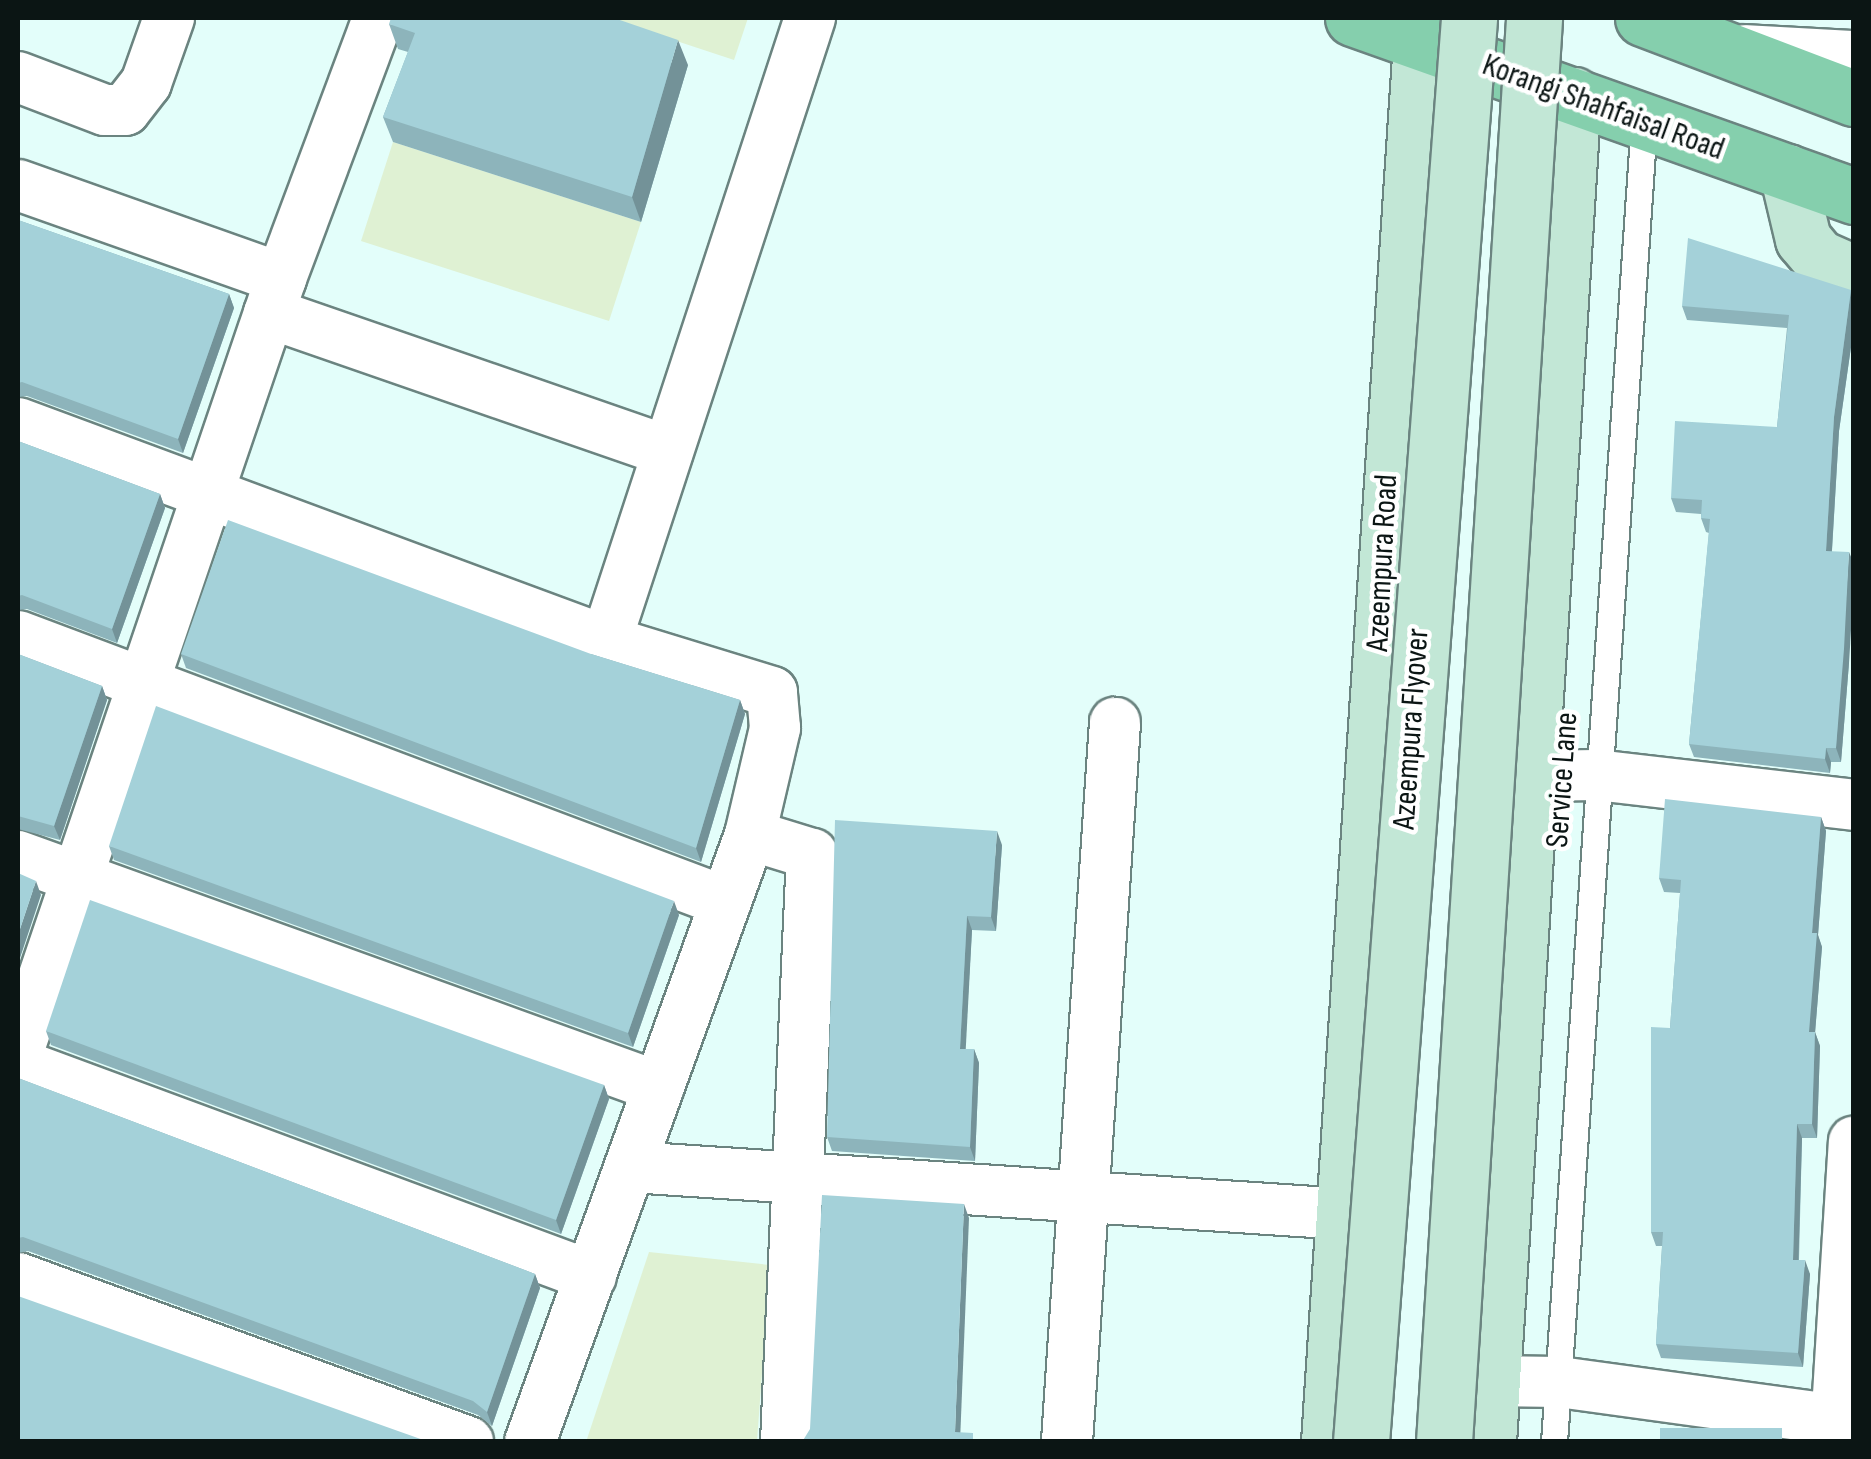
<!DOCTYPE html>
<style>
body{margin:0}
#map{position:relative;width:1871px;height:1459px;overflow:hidden;background:#e3fefa;font-family:"Sofia Sans Condensed",sans-serif}
div>[style]{position:absolute}
.green>*{inset:0;background:#dff1d3}
.roads{filter:drop-shadow(2px 0 #6b8480) drop-shadow(-2px 0 #6b8480) drop-shadow(0 2px #6b8480) drop-shadow(0 -2px #6b8480)}
.lane>*{height:25px;margin:-12.5px;padding:0 12.5px;transform-origin:12.5px;border-radius:12.5px;background:#fff}
.street>*{height:50px;margin:-25px;padding:0 25px;transform-origin:25px;border-radius:25px;background:#fff}
.secondary>*{height:55px;margin:-27.5px;padding:0 27.5px;transform-origin:27.5px;border-radius:27.5px;background:#c2e7d6}
.primary>*{height:55px;margin:-27.5px;padding:0 27.5px;transform-origin:27.5px;border-radius:27.5px;background:#85cfad}
.bridges{filter:drop-shadow(2px 0 #6b8480) drop-shadow(-2px 0 #6b8480) drop-shadow(0 2px #6b8480) drop-shadow(0 -2px #6b8480)}
.secondary-bridge>*{height:55px;margin:-27.5px;padding:0 27.5px;transform-origin:27.5px;border-radius:27.5px;background:#c2e7d6}
.wall>*{inset:0;background:#8db4bb}
.shaded-wall>*{inset:0;background:#739298}
.building>*{inset:0;background:#a4d1d9}
span{translate:-50% -50%;white-space:nowrap;text-align:center;line-height:1.15;-webkit-text-stroke:9px #fff;paint-order:stroke}
.street-label{font-size:32px;color:#0b1514}
.frame{position:absolute;inset:0;border:20px solid #0b1514;pointer-events:none}
</style>
<div id="map">
<div class="green">
<div style="clip-path:polygon(607px 18px,748px 18px,734px 60px)"></div>
<div style="clip-path:polygon(393px 142px,641px 222px,609px 321px,361px 241px)"></div>
<div style="clip-path:polygon(649px 1252px,770px 1265px,757px 1441px,586px 1442px)"></div>
</div>
<div class="roads">
<div class="lane">
<div style="left:1554px;top:1442px;width:1323px;rotate:-86.1deg"></div>
</div>
<div class="street">
<div style="left:1745px;top:50px;width:109px;rotate:3.2deg"></div>
<div style="left:18px;top:77px;width:93px;rotate:20.8deg"></div>
<div style="left:105px;top:110px;width:20px"></div>
<div style="left:125px;top:110px;width:34px;rotate:-52deg"></div>
<div style="left:146px;top:83px;width:69px;rotate:-70.5deg"></div>
<div style="left:18px;top:185px;width:279px;rotate:19.5deg"></div>
<div style="left:269px;top:313px;width:422px;rotate:19.1deg"></div>
<div style="left:18px;top:423px;width:627px;rotate:20.34deg"></div>
<div style="left:18px;top:636px;width:756px;rotate:20.59deg"></div>
<div style="left:1533px;top:776px;width:63px;rotate:-0.9deg"></div>
<div style="left:1596px;top:775px;width:260px;rotate:6.6deg"></div>
<div style="left:750px;top:835px;width:65px;rotate:17deg"></div>
<div style="left:812px;top:854px;width:589px;rotate:92.53deg"></div>
<div style="left:18px;top:856px;width:681px;rotate:19.82deg"></div>
<div style="left:18px;top:1052px;width:817px;rotate:-71.23deg"></div>
<div style="left:281px;top:278px;width:278px;rotate:-69.5deg"></div>
<div style="left:18px;top:1064px;width:611px;rotate:20.3deg"></div>
<div style="left:631px;top:1167px;width:715px;rotate:3.77deg"></div>
<div style="left:18px;top:1278px;width:479px;rotate:20deg"></div>
<div style="left:1491px;top:1381px;width:68px;rotate:0.8deg"></div>
<div style="left:1559px;top:1382px;width:281px;rotate:7.8deg"></div>
<div style="left:530px;top:1442px;width:646px;rotate:-70.08deg"></div>
<div style="left:750px;top:835px;width:110px;rotate:-76.8deg"></div>
<div style="left:775px;top:728px;width:36px;rotate:-95deg"></div>
<div style="left:772px;top:692px;width:174px;rotate:-162.9deg"></div>
<div style="left:606px;top:641px;width:656px;rotate:-71.87deg"></div>
<div style="left:1067px;top:1442px;width:721px;rotate:-86.18deg"></div>
<div style="left:1835px;top:1442px;width:301px;rotate:-86.4deg"></div>
</div>
<div class="secondary">
<div style="left:1787px;top:172px;width:69px;rotate:76.6deg"></div>
<div style="left:1803px;top:239px;width:23px;rotate:50deg"></div>
<div style="left:1818px;top:257px;width:39px;rotate:24deg"></div>
<div style="left:1329px;top:1442px;width:1402px;rotate:-86.24deg"></div>
<div style="left:1488px;top:1442px;width:1350px;rotate:-86.39deg"></div>
</div>
<div class="primary">
<div style="left:1353px;top:18px;width:532px;rotate:19.56deg"></div>
<div style="left:1643px;top:18px;width:226px;rotate:20.8deg"></div>
</div>
</div>
<div class="bridges">
<div class="secondary-bridge">
<div style="left:1361px;top:1442px;width:1428px;rotate:-85.66deg"></div>
<div style="left:1444px;top:1442px;width:1427px;rotate:-86.38deg"></div>
</div>
</div>
<div class="wall">
<div style="clip-path:polygon(389px 24px,688px 65px,641px 222px,393px 142px,383px 117px,408px 52px,398px 49px)"></div>
<div style="clip-path:polygon(18px 220px,229px 294px,234px 308px,183px 453px,27px 396px,18px 397px)"></div>
<div style="clip-path:polygon(1851px 290px,1854px 296px,1854px 326px,1839px 431px,1832px 551px,1849px 663px,1841px 762px,1831px 762px,1830px 773px,1694px 757px,1689px 744px,1709px 533px,1706px 532px,1701px 518px,1701px 514px,1676px 512px,1671px 498px,1777px 427px,1787px 328px,1687px 320px,1682px 306px)"></div>
<div style="clip-path:polygon(18px 441px,160px 494px,165px 508px,117px 643px,27px 609px,18px 610px)"></div>
<div style="clip-path:polygon(18px 654px,102px 686px,107px 700px,60px 840px,18px 829px)"></div>
<div style="clip-path:polygon(181px 654px,591px 654px,740px 700px,745px 714px,701px 862px,186px 668px)"></div>
<div style="clip-path:polygon(1821px 817px,1826px 831px,1818px 935px,1822px 947px,1815px 1032px,1820px 1046px,1817px 1138px,1802px 1138px,1799px 1260px,1810px 1274px,1803px 1367px,1661px 1358px,1656px 1344px,1662px 1246px,1656px 1246px,1651px 1232px,1670px 1028px,1680px 893px,1664px 892px,1659px 878px)"></div>
<div style="clip-path:polygon(1002px 845px,996px 931px,972px 930px,965px 1049px,974px 1049px,979px 1063px,975px 1161px,832px 1151px,827px 1137px)"></div>
<div style="clip-path:polygon(109px 846px,679px 915px,633px 1047px,114px 860px)"></div>
<div style="clip-path:polygon(46px 1031px,604px 1085px,609px 1099px,561px 1234px,51px 1045px)"></div>
<div style="clip-path:polygon(18px 1078px,535px 1274px,540px 1288px,492px 1426px,478px 1415px,28px 1251px,18px 1253px)"></div>
</div>
<div class="shaded-wall">
<div style="clip-path:polygon(678px 40px,688px 65px,641px 222px,632px 197px)"></div>
<div style="clip-path:polygon(1851px 290px,1854px 296px,1854px 326px,1839px 431px,1831px 565px,1826px 551px,1834px 417px)"></div>
<div style="clip-path:polygon(229px 294px,234px 308px,183px 453px,178px 439px)"></div>
<div style="clip-path:polygon(160px 494px,165px 508px,117px 643px,112px 629px)"></div>
<div style="clip-path:polygon(1849px 552px,1854px 564px,1854px 581px,1849px 663px,1841px 762px,1836px 748px)"></div>
<div style="clip-path:polygon(102px 686px,107px 700px,60px 840px,54px 826px)"></div>
<div style="clip-path:polygon(740px 700px,745px 714px,701px 862px,696px 848px)"></div>
<div style="clip-path:polygon(1826px 748px,1831px 762px,1830px 773px,1825px 759px)"></div>
<div style="clip-path:polygon(1821px 817px,1826px 831px,1818px 935px,1822px 947px,1814px 1046px,1809px 1032px,1812px 933px)"></div>
<div style="clip-path:polygon(997px 831px,1002px 845px,996px 931px,991px 917px)"></div>
<div style="clip-path:polygon(36px 881px,41px 895px,18px 964px,18px 935px)"></div>
<div style="clip-path:polygon(674px 901px,679px 915px,633px 1047px,628px 1033px)"></div>
<div style="clip-path:polygon(967px 916px,972px 930px,965px 1063px,960px 1049px)"></div>
<div style="clip-path:polygon(1815px 1032px,1820px 1046px,1817px 1138px,1812px 1124px)"></div>
<div style="clip-path:polygon(974px 1049px,979px 1063px,975px 1161px,970px 1147px)"></div>
<div style="clip-path:polygon(604px 1085px,609px 1099px,561px 1234px,556px 1220px)"></div>
<div style="clip-path:polygon(1797px 1124px,1802px 1138px,1798px 1274px,1793px 1260px)"></div>
<div style="clip-path:polygon(964px 1204px,969px 1218px,960px 1442px,955px 1432px)"></div>
<div style="clip-path:polygon(1805px 1260px,1810px 1274px,1803px 1367px,1798px 1353px)"></div>
<div style="clip-path:polygon(535px 1274px,540px 1288px,492px 1426px,487px 1412px)"></div>
</div>
<div class="building">
<div style="clip-path:polygon(391px 18px,614px 18px,678px 40px,632px 197px,383px 117px,415px 33px,389px 24px)"></div>
<div style="clip-path:polygon(18px 220px,229px 294px,178px 439px,22px 382px,18px 383px)"></div>
<div style="clip-path:polygon(1688px 238px,1851px 290px,1834px 417px,1826px 551px,1849px 552px,1844px 649px,1836px 748px,1826px 748px,1825px 759px,1689px 744px,1710px 519px,1701px 518px,1702px 500px,1671px 498px,1675px 421px,1777px 427px,1789px 315px,1682px 306px)"></div>
<div style="clip-path:polygon(18px 441px,160px 494px,112px 629px,22px 595px,18px 596px)"></div>
<div style="clip-path:polygon(228px 520px,591px 654px,740px 700px,696px 848px,181px 654px)"></div>
<div style="clip-path:polygon(18px 654px,102px 686px,54px 826px,18px 816px)"></div>
<div style="clip-path:polygon(156px 706px,674px 901px,628px 1033px,109px 846px)"></div>
<div style="clip-path:polygon(1665px 799px,1821px 817px,1812px 933px,1817px 933px,1809px 1032px,1815px 1032px,1812px 1124px,1797px 1124px,1793px 1260px,1805px 1260px,1798px 1353px,1656px 1344px,1663px 1232px,1651px 1232px,1651px 1027px,1670px 1028px,1681px 880px,1659px 878px)"></div>
<div style="clip-path:polygon(835px 820px,997px 831px,991px 917px,967px 916px,960px 1049px,974px 1049px,970px 1147px,827px 1137px)"></div>
<div style="clip-path:polygon(18px 873px,36px 881px,18px 935px)"></div>
<div style="clip-path:polygon(90px 900px,604px 1085px,556px 1220px,46px 1031px)"></div>
<div style="clip-path:polygon(18px 1078px,535px 1274px,487px 1412px,473px 1401px,23px 1237px,18px 1238px)"></div>
<div style="clip-path:polygon(822px 1195px,964px 1204px,955px 1432px,973px 1433px,973px 1442px,802px 1442px,810px 1429px)"></div>
<div style="clip-path:polygon(18px 1296px,429px 1442px,18px 1442px)"></div>
<div style="clip-path:polygon(1660px 1428px,1782px 1428px,1782px 1442px,1660px 1442px)"></div>
</div>
<div class="street-label">
<span style="left:1603px;top:108px;rotate:20deg">Korangi Shahfaisal Road</span>
<span style="left:1383px;top:563px;rotate:-87deg">Azeempura Road</span>
<span style="left:1412px;top:729px;rotate:-86deg">Azeempura Flyover</span>
<span style="left:1563px;top:780px;rotate:-86deg">Service Lane</span>
</div>
<div class="frame"></div>
</div>
